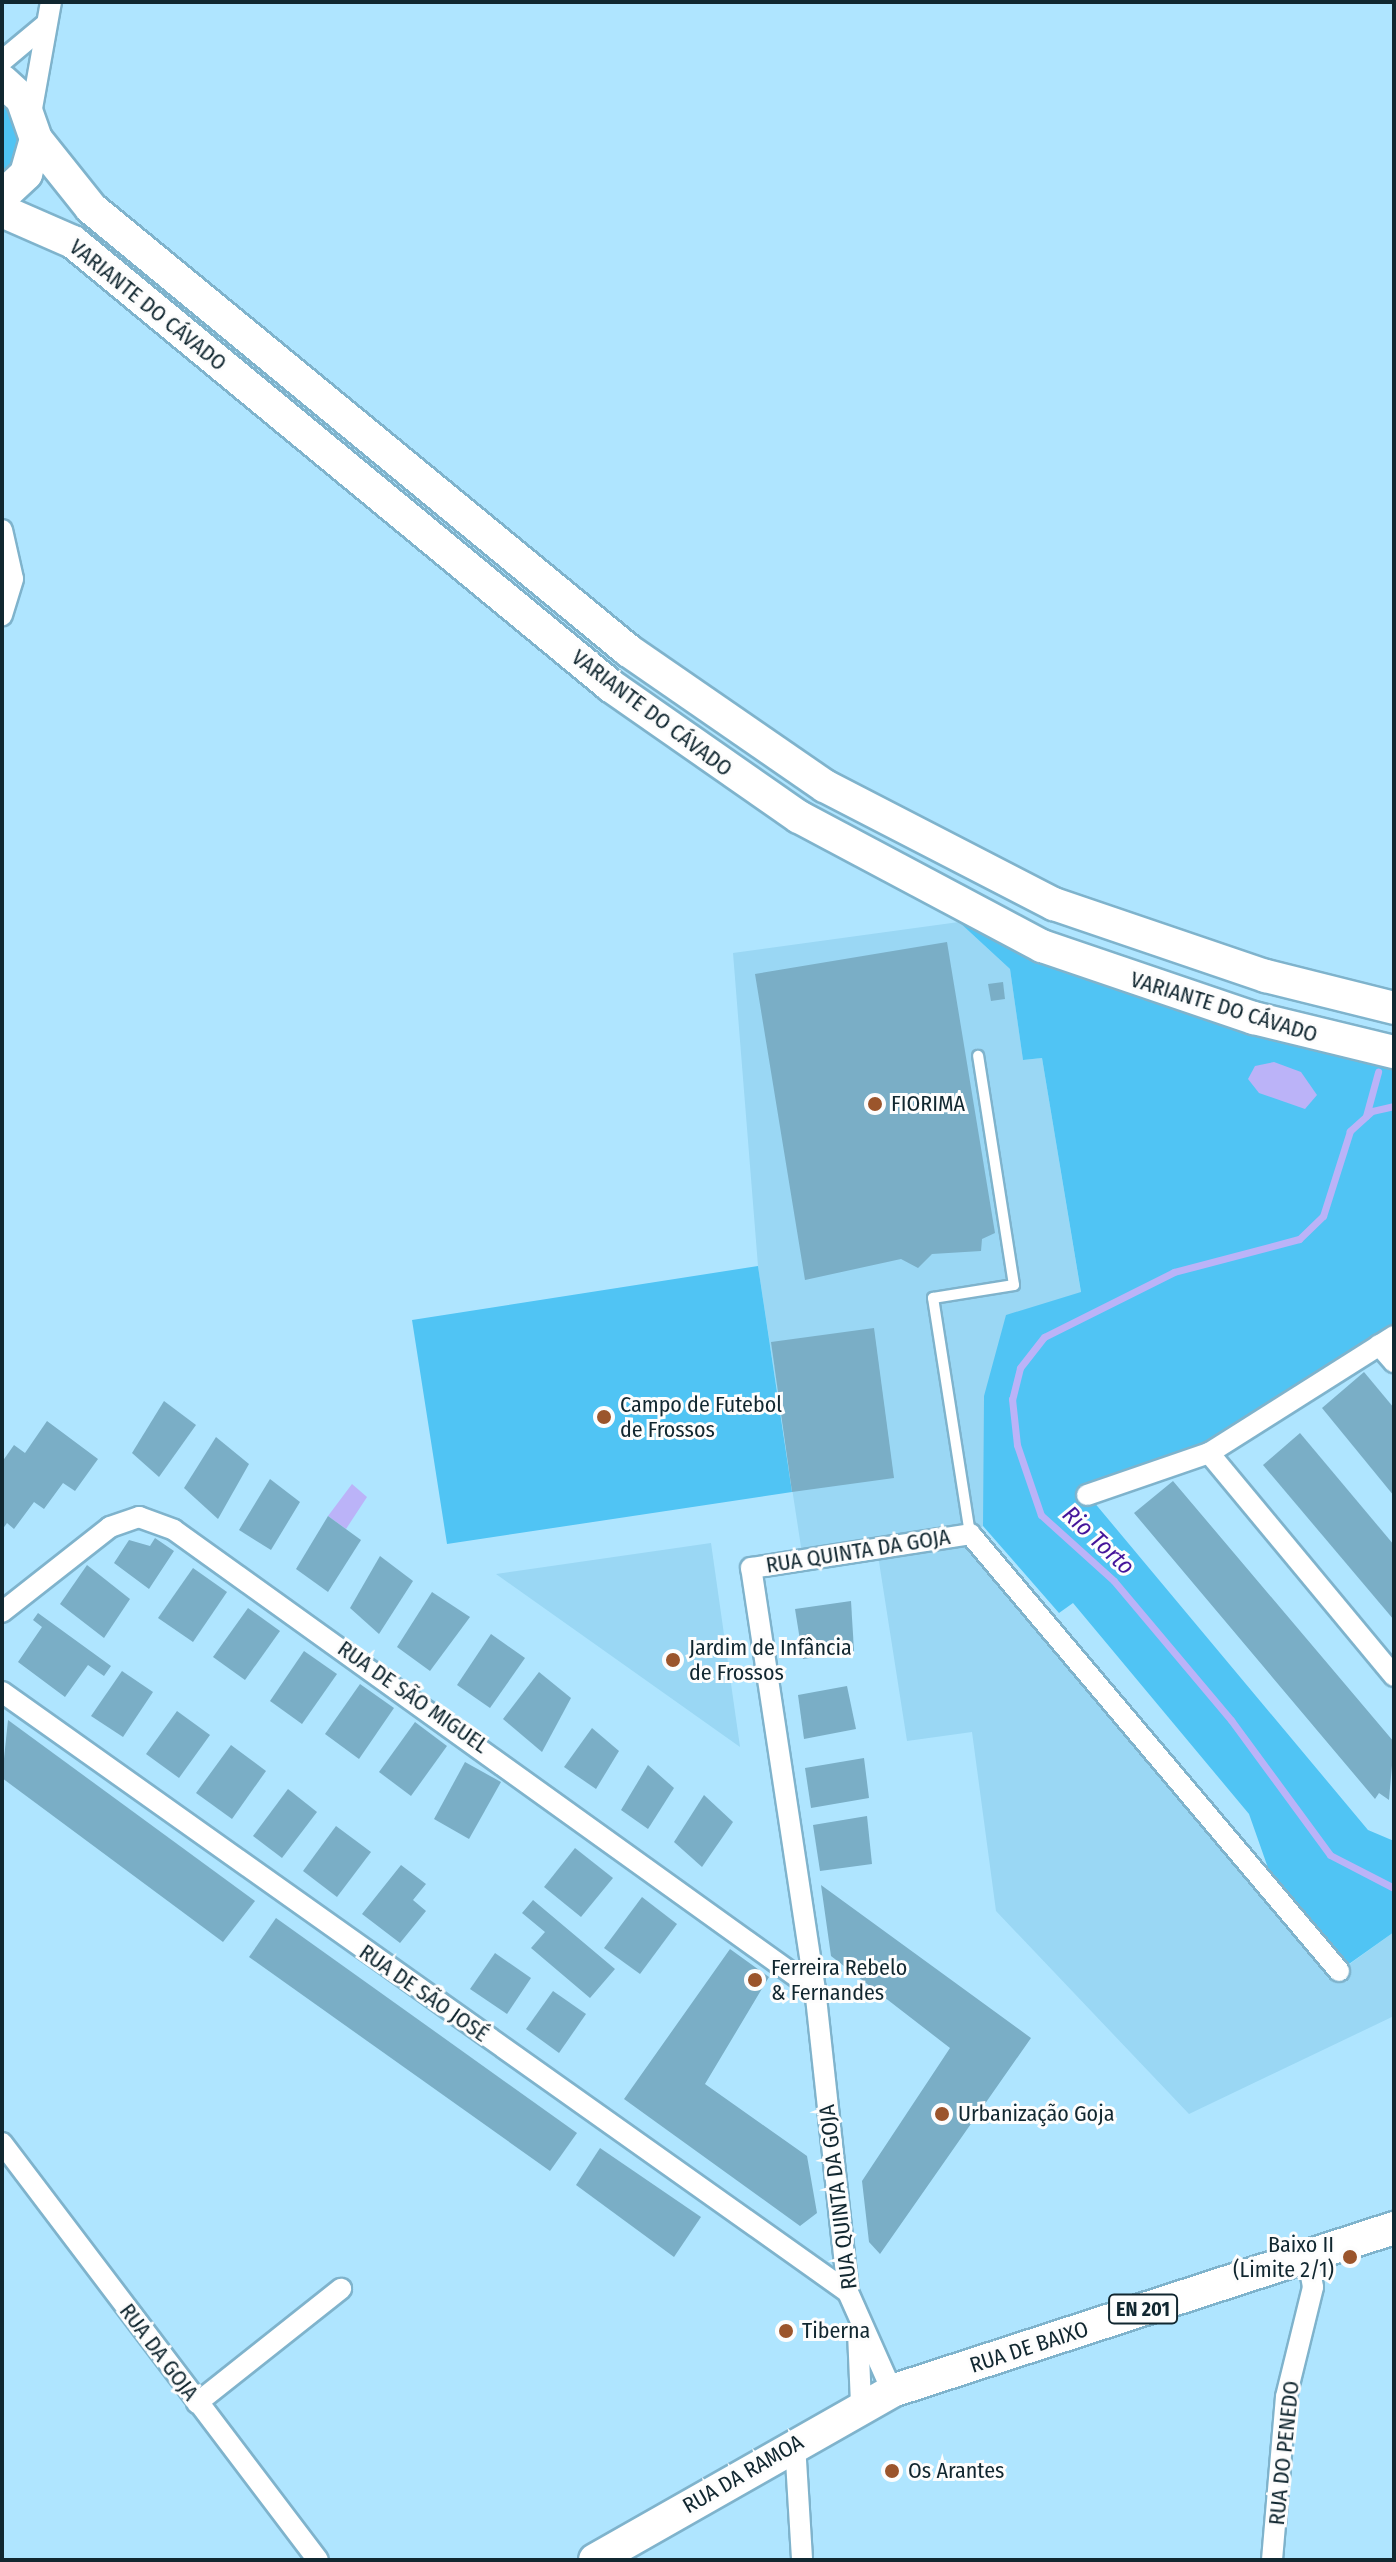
<!DOCTYPE html>
<meta charset="utf-8">
<style>
body{margin:0}
#map{position:relative;width:1396px;height:2562px;overflow:hidden;background:#afe5ff;font-family:"Fira Sans Condensed",sans-serif}
div>[style]{position:absolute}
.built>*{inset:0;background:#9ad7f4}
.green>*{inset:0;background:#50c4f4}
.water>*{inset:0;background:#bbb3f8}
.stream>*{height:7px;margin:-3.5px;padding:0 3.5px;transform-origin:3.5px;border-radius:3.5px;background:#bbb3f8}
.building>*{inset:0;background:#7aaec6}
.roads{filter:drop-shadow(2px 0 #7fb3cc) drop-shadow(-2px 0 #7fb3cc) drop-shadow(0 2px #7fb3cc) drop-shadow(0 -2px #7fb3cc)}
.lane>*{height:10px;margin:-5px;padding:0 5px;transform-origin:5px;border-radius:5px;background:#fff}
.street>*{height:20px;margin:-10px;padding:0 10px;transform-origin:10px;border-radius:10px;background:#fff}
.primary>*{height:32px;margin:-16px;padding:0 16px;transform-origin:16px;border-radius:16px;background:#fff}
.dots>*{width:22px;height:22px;translate:-50% -50%;box-sizing:border-box;border:4px solid #fdfdfd;border-radius:50%}
span{translate:-50% -50%;white-space:nowrap;text-align:center;line-height:1.15;-webkit-text-stroke:6px #fdfdfd;paint-order:stroke}
.shield-label span{padding:2px 6px;background:#fdfdfd;border:2px solid;border-radius:6px;-webkit-text-stroke-width:0}
.shield-label{font-size:20px;color:#112730;font-weight:700}
.street-label{font-size:22px;color:#112730}
.poi-label{font-size:22px;color:#112730}
.left{translate:0 -50%;text-align:left}
.right{translate:-100% -50%;text-align:right}
.water-label{font-size:24px;color:#44149a;font-style:italic}
.frame{position:absolute;inset:0;border:4px solid #112730;pointer-events:none}
</style>
<div id="map">
<div class="built">
<div style="clip-path:polygon(959px 922px,1010px 969px,1023px 1060px,1042px 1058px,1081px 1293px,986px 1488px,983px 1526px,971px 1534px,1340px 1971px,1394px 1932px,1394px 2016px,1189px 2114px,996px 1911px,972px 1732px,907px 1741px,877px 1549px,803px 1560px,758px 1266px,733px 953px)"></div>
<div style="clip-path:polygon(711px 1543px,740px 1747px,496px 1574px)"></div>
</div>
<div class="green">
<div style="clip-path:polygon(2px 95px,12px 104px,22px 152px,2px 181px)"></div>
<div style="clip-path:polygon(965px 911px,1394px 1052px,1394px 1336px,1209px 1453px,1088px 1495px,1368px 1830px,1394px 1841px,1394px 1932px,1339px 1971px,1279px 1899px,1249px 1814px,1073px 1603px,1059px 1613px,983px 1526px,984px 1396px,1006px 1315px,1081px 1292px,1042px 1058px,1023px 1060px,1010px 969px,959px 922px)"></div>
<div style="clip-path:polygon(758px 1266px,792px 1492px,447px 1544px,412px 1320px)"></div>
</div>
<div class="water">
<div style="clip-path:polygon(1274px 1062px,1301px 1072px,1317px 1095px,1305px 1109px,1259px 1093px,1248px 1079px,1255px 1066px)"></div>
<div style="clip-path:polygon(352px 1484px,367px 1497px,346px 1529px,328px 1516px)"></div>
</div>
<div class="stream">
<div style="left:1394px;top:1106px;width:23px;rotate:167deg"></div>
<div style="left:1372px;top:1111px;width:30px;rotate:138deg"></div>
<div style="left:1350px;top:1131px;width:89px;rotate:107.6deg"></div>
<div style="left:1323px;top:1216px;width:33px;rotate:136deg"></div>
<div style="left:1299px;top:1239px;width:129px;rotate:165.2deg"></div>
<div style="left:1174px;top:1272px;width:145px;rotate:153.4deg"></div>
<div style="left:1044px;top:1337px;width:39px;rotate:128deg"></div>
<div style="left:1020px;top:1368px;width:32px;rotate:104deg"></div>
<div style="left:1012px;top:1399px;width:46px;rotate:83.8deg"></div>
<div style="left:1017px;top:1445px;width:74px;rotate:71.1deg"></div>
<div style="left:1041px;top:1515px;width:98px;rotate:42.1deg"></div>
<div style="left:1114px;top:1581px;width:182px;rotate:49.9deg"></div>
<div style="left:1231px;top:1720px;width:167px;rotate:53.7deg"></div>
<div style="left:1330px;top:1855px;width:72px;rotate:27.3deg"></div>
<div style="left:1366px;top:1116px;width:46px;rotate:-74.7deg"></div>
</div>
<div class="building">
<div style="clip-path:polygon(947px 942px,995px 1233px,982px 1239px,981px 1251px,932px 1254px,918px 1268px,901px 1259px,805px 1280px,755px 974px)"></div>
<div style="clip-path:polygon(1003px 982px,1005px 999px,991px 1001px,988px 984px)"></div>
<div style="clip-path:polygon(874px 1328px,894px 1478px,792px 1492px,771px 1342px)"></div>
<div style="clip-path:polygon(1364px 1372px,1394px 1408px,1394px 1496px,1322px 1408px)"></div>
<div style="clip-path:polygon(164px 1401px,196px 1425px,159px 1477px,132px 1453px)"></div>
<div style="clip-path:polygon(47px 1421px,98px 1459px,75px 1491px,63px 1483px,44px 1509px,34px 1502px,14px 1529px,7px 1523px,2px 1530px,2px 1462px,14px 1445px,25px 1453px)"></div>
<div style="clip-path:polygon(1300px 1433px,1394px 1545px,1394px 1620px,1263px 1465px)"></div>
<div style="clip-path:polygon(216px 1437px,249px 1464px,218px 1519px,184px 1488px)"></div>
<div style="clip-path:polygon(270px 1479px,300px 1502px,271px 1550px,239px 1530px)"></div>
<div style="clip-path:polygon(1173px 1481px,1394px 1742px,1389px 1800px,1379px 1793px,1375px 1799px,1134px 1513px)"></div>
<div style="clip-path:polygon(328px 1516px,361px 1540px,328px 1592px,296px 1569px)"></div>
<div style="clip-path:polygon(155px 1538px,174px 1551px,149px 1589px,114px 1563px,129px 1540px,150px 1546px)"></div>
<div style="clip-path:polygon(380px 1556px,413px 1581px,379px 1634px,350px 1608px)"></div>
<div style="clip-path:polygon(87px 1565px,130px 1599px,104px 1638px,60px 1604px)"></div>
<div style="clip-path:polygon(193px 1568px,227px 1592px,193px 1642px,158px 1618px)"></div>
<div style="clip-path:polygon(432px 1592px,470px 1617px,430px 1671px,397px 1647px)"></div>
<div style="clip-path:polygon(851px 1601px,854px 1651px,803px 1659px,795px 1609px)"></div>
<div style="clip-path:polygon(248px 1608px,280px 1631px,245px 1680px,213px 1657px)"></div>
<div style="clip-path:polygon(38px 1613px,111px 1666px,104px 1676px,88px 1665px,65px 1697px,18px 1662px,42px 1627px,33px 1620px)"></div>
<div style="clip-path:polygon(491px 1634px,525px 1658px,490px 1708px,457px 1685px)"></div>
<div style="clip-path:polygon(304px 1651px,337px 1674px,302px 1724px,270px 1701px)"></div>
<div style="clip-path:polygon(122px 1671px,153px 1692px,123px 1737px,91px 1716px)"></div>
<div style="clip-path:polygon(539px 1672px,571px 1698px,542px 1752px,503px 1719px)"></div>
<div style="clip-path:polygon(360px 1684px,394px 1708px,359px 1759px,325px 1734px)"></div>
<div style="clip-path:polygon(847px 1686px,856px 1729px,804px 1739px,798px 1695px)"></div>
<div style="clip-path:polygon(177px 1711px,210px 1735px,179px 1778px,146px 1754px)"></div>
<div style="clip-path:polygon(8px 1720px,255px 1901px,223px 1942px,2px 1778px)"></div>
<div style="clip-path:polygon(415px 1722px,447px 1746px,411px 1796px,379px 1772px)"></div>
<div style="clip-path:polygon(592px 1728px,619px 1751px,596px 1789px,564px 1767px)"></div>
<div style="clip-path:polygon(231px 1745px,266px 1771px,232px 1819px,196px 1793px)"></div>
<div style="clip-path:polygon(864px 1758px,869px 1798px,811px 1808px,805px 1768px)"></div>
<div style="clip-path:polygon(465px 1762px,501px 1782px,469px 1839px,434px 1819px)"></div>
<div style="clip-path:polygon(648px 1765px,674px 1788px,648px 1829px,621px 1810px)"></div>
<div style="clip-path:polygon(288px 1789px,317px 1812px,282px 1858px,253px 1836px)"></div>
<div style="clip-path:polygon(704px 1795px,733px 1822px,702px 1867px,674px 1842px)"></div>
<div style="clip-path:polygon(867px 1816px,872px 1864px,820px 1871px,813px 1825px)"></div>
<div style="clip-path:polygon(336px 1826px,371px 1852px,337px 1897px,303px 1871px)"></div>
<div style="clip-path:polygon(575px 1848px,613px 1878px,581px 1917px,544px 1887px)"></div>
<div style="clip-path:polygon(401px 1865px,426px 1884px,413px 1900px,426px 1911px,400px 1943px,362px 1914px)"></div>
<div style="clip-path:polygon(821px 1885px,1031px 2038px,880px 2254px,869px 2242px,862px 2181px,950px 2048px,831px 1956px)"></div>
<div style="clip-path:polygon(642px 1897px,677px 1924px,640px 1974px,604px 1948px)"></div>
<div style="clip-path:polygon(533px 1900px,615px 1969px,590px 1998px,531px 1948px,545px 1932px,522px 1913px)"></div>
<div style="clip-path:polygon(276px 1918px,577px 2133px,550px 2171px,249px 1957px)"></div>
<div style="clip-path:polygon(730px 1949px,769px 1977px,705px 2084px,807px 2156px,817px 2213px,800px 2226px,624px 2099px)"></div>
<div style="clip-path:polygon(495px 1953px,531px 1978px,507px 2014px,470px 1989px)"></div>
<div style="clip-path:polygon(553px 1991px,586px 2014px,559px 2053px,526px 2029px)"></div>
<div style="clip-path:polygon(600px 2148px,701px 2217px,674px 2257px,576px 2185px)"></div>
</div>
<div class="roads">
<div class="lane">
<div style="left:970px;top:1534px;width:239px;rotate:-98.9deg"></div>
<div style="left:933px;top:1298px;width:82px;rotate:-9.1deg"></div>
<div style="left:1014px;top:1285px;width:232px;rotate:-98.9deg"></div>
</div>
<div class="street">
<div style="left:2px;top:61px;width:56px;rotate:-39.9deg"></div>
<div style="left:31px;top:114px;width:114px;rotate:-79.9deg"></div>
<div style="left:2px;top:530px;width:50px;rotate:77.3deg"></div>
<div style="left:13px;top:579px;width:38px;rotate:107deg"></div>
<div style="left:1379px;top:1345px;width:23px;rotate:49deg"></div>
<div style="left:1209px;top:1453px;width:290px;rotate:50.3deg"></div>
<div style="left:1087px;top:1495px;width:129px;rotate:-19deg"></div>
<div style="left:1209px;top:1453px;width:219px;rotate:-32.3deg"></div>
<div style="left:2px;top:1612px;width:137px;rotate:-38.2deg"></div>
<div style="left:110px;top:1527px;width:31px;rotate:-19deg"></div>
<div style="left:139px;top:1517px;width:37px;rotate:20deg"></div>
<div style="left:174px;top:1530px;width:789px;rotate:35.66deg"></div>
<div style="left:2px;top:1692px;width:1037px;rotate:35.35deg"></div>
<div style="left:2px;top:2143px;width:523px;rotate:52.85deg"></div>
<div style="left:858px;top:2332px;width:73px;rotate:87.6deg"></div>
<div style="left:892px;top:2391px;width:108px;rotate:-114deg"></div>
<div style="left:848px;top:2292px;width:304px;rotate:-96.2deg"></div>
<div style="left:815px;top:1990px;width:427px;rotate:-98.6deg"></div>
<div style="left:751px;top:1568px;width:222px;rotate:-8.8deg"></div>
<div style="left:970px;top:1534px;width:572px;rotate:49.82deg"></div>
<div style="left:197px;top:2403px;width:184px;rotate:-38.4deg"></div>
<div style="left:795px;top:2444px;width:116px;rotate:86.5deg"></div>
<div style="left:1272px;top:2560px;width:164px;rotate:-85.1deg"></div>
<div style="left:1286px;top:2397px;width:113px;rotate:-76.2deg"></div>
<div style="left:1313px;top:2287px;width:35px;rotate:-100deg"></div>
</div>
<div class="primary">
<div style="left:2px;top:81px;width:27px;rotate:42deg"></div>
<div style="left:22px;top:99px;width:42px;rotate:70.7deg"></div>
<div style="left:36px;top:139px;width:36px;rotate:106deg"></div>
<div style="left:26px;top:174px;width:33px;rotate:137deg"></div>
<div style="left:36px;top:139px;width:88px;rotate:51.4deg"></div>
<div style="left:91px;top:208px;width:697px;rotate:39.47deg"></div>
<div style="left:629px;top:651px;width:238px;rotate:34.6deg"></div>
<div style="left:825px;top:786px;width:258px;rotate:27.3deg"></div>
<div style="left:1054px;top:904px;width:224px;rotate:18.8deg"></div>
<div style="left:1266px;top:976px;width:132px;rotate:14deg"></div>
<div style="left:2px;top:211px;width:77px;rotate:23.6deg"></div>
<div style="left:73px;top:242px;width:698px;rotate:39.53deg"></div>
<div style="left:611px;top:686px;width:229px;rotate:34.9deg"></div>
<div style="left:799px;top:817px;width:275px;rotate:28deg"></div>
<div style="left:1042px;top:946px;width:224px;rotate:18.8deg"></div>
<div style="left:1254px;top:1018px;width:144px;rotate:13.7deg"></div>
<div style="left:595px;top:2560px;width:342px;rotate:-29.6deg"></div>
<div style="left:892px;top:2391px;width:528px;rotate:-17.99deg"></div>
</div>
</div>
<div class="dots">
<div style="left:875px;top:1104px;background:#9b552c"></div>
<div style="left:604px;top:1417px;background:#9b552c"></div>
<div style="left:673px;top:1660px;background:#9b552c"></div>
<div style="left:755px;top:1980px;background:#9b552c"></div>
<div style="left:942px;top:2114px;background:#9b552c"></div>
<div style="left:1350px;top:2257px;background:#9b552c"></div>
<div style="left:786px;top:2331px;background:#9b552c"></div>
<div style="left:892px;top:2471px;background:#9b552c"></div>
</div>
<div class="shield-label">
<span style="left:1143px;top:2309px">EN 201</span>
</div>
<div class="street-label">
<span style="left:148px;top:305px;rotate:39deg">VARIANTE DO CÁVADO</span>
<span style="left:652px;top:713px;rotate:37deg">VARIANTE DO CÁVADO</span>
<span style="left:1224px;top:1007px;rotate:17deg">VARIANTE DO CÁVADO</span>
<span style="left:858px;top:1551px;rotate:-9deg">RUA QUINTA DA GOJA</span>
<span style="left:413px;top:1697px;rotate:35deg">RUA DE SÃO MIGUEL</span>
<span style="left:424px;top:1993px;rotate:35deg">RUA DE SÃO JOSÉ</span>
<span style="left:838px;top:2197px;rotate:-97deg">RUA QUINTA DA GOJA</span>
<span style="left:1029px;top:2347px;rotate:-18deg">RUA DE BAIXO</span>
<span style="left:159px;top:2352px;rotate:53deg">RUA DA GOJA</span>
<span style="left:1284px;top:2453px;rotate:-84deg">RUA DO PENEDO</span>
<span style="left:743px;top:2474px;rotate:-30deg">RUA DA RAMOA</span>
</div>
<div class="poi-label">
<span class="left" style="left:891px;top:1104px">FIORIMA</span>
<span class="left" style="left:620px;top:1417px">Campo de Futebol<br>de Frossos</span>
<span class="left" style="left:689px;top:1660px">Jardim de Infância<br>de Frossos</span>
<span class="left" style="left:771px;top:1980px">Ferreira Rebelo<br>&amp; Fernandes</span>
<span class="left" style="left:958px;top:2114px">Urbanização Goja</span>
<span class="right" style="left:1334px;top:2257px">Baixo II<br>(Limite 2/1)</span>
<span class="left" style="left:802px;top:2331px">Tiberna</span>
<span class="left" style="left:908px;top:2471px">Os Arantes</span>
</div>
<div class="water-label">
<span style="left:1098px;top:1541px;rotate:43deg">Rio Torto</span>
</div>
<div class="frame"></div>
</div>
